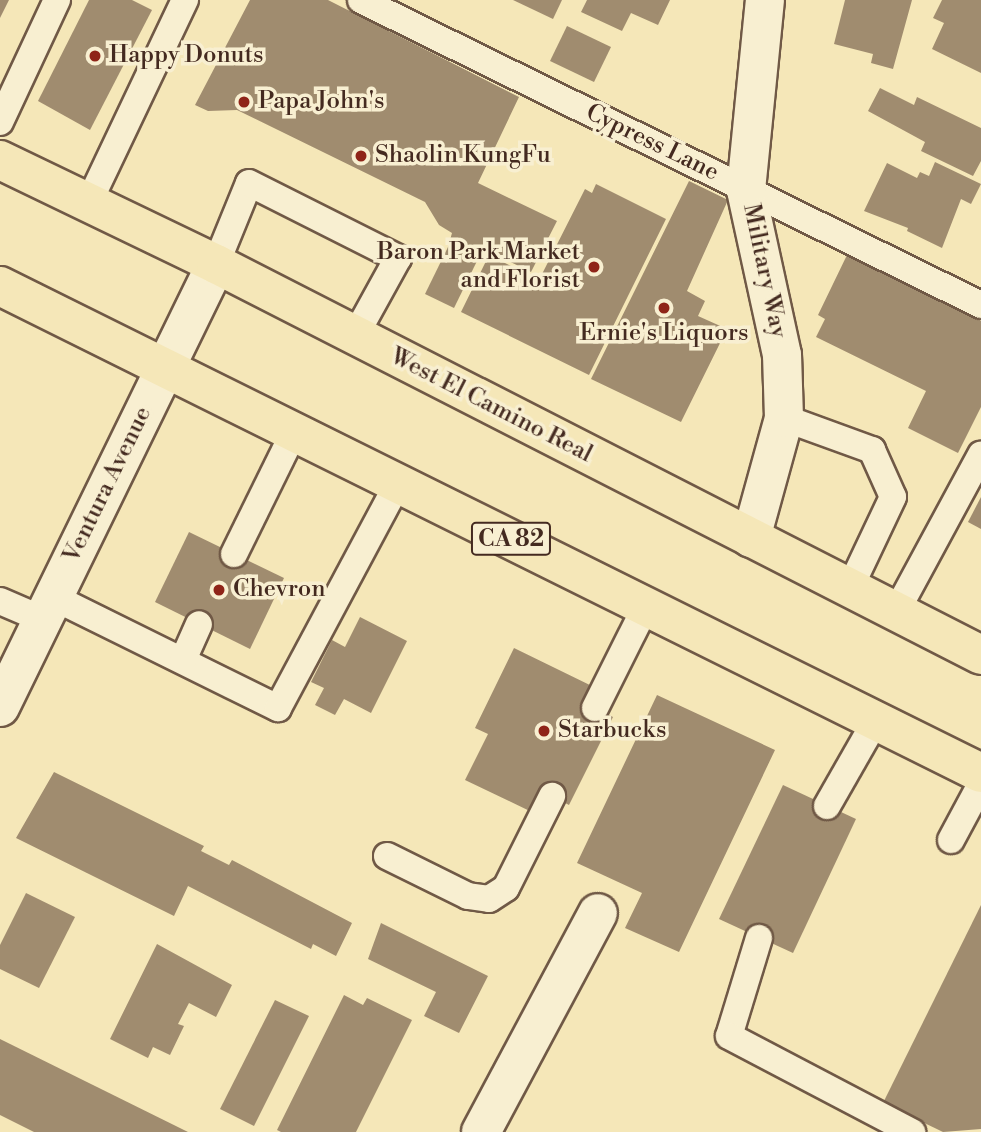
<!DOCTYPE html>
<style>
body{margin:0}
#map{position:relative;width:981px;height:1132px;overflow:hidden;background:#f5e7b8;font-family:"Libre Bodoni",serif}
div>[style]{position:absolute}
.building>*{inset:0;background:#a08c6f}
.roads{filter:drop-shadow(2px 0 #705946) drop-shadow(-2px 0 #705946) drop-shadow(0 2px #705946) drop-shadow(0 -2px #705946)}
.lane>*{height:26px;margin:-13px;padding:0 13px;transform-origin:13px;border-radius:13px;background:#f8efd1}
.street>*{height:38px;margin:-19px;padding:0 19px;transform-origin:19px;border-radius:19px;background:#f8efd1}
.primary>*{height:38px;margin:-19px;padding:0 19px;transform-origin:19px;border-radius:19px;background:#f5e7b8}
.dots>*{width:19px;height:19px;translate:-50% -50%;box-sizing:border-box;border:4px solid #f8efd1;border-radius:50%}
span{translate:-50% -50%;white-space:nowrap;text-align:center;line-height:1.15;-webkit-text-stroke:7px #f8efd1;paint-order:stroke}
.shield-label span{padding:2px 5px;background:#f8efd1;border:2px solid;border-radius:5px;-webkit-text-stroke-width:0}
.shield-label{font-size:23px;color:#442a20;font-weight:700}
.poi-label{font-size:24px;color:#442a20}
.left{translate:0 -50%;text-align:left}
.right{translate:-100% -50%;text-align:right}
.street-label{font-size:24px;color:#442a20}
</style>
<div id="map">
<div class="building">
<div style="clip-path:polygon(0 0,9px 0,0 18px)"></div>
<div style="clip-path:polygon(89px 0,132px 0,152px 10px,90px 130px,38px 101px)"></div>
<div style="clip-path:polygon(250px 0,328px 0,519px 97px,478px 183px,557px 221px,531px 272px,484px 249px,480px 255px,450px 240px,452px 233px,439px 225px,425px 202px,237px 110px,208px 111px,195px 105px)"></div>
<div style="clip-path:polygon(513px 0,562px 0,553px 19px)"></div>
<div style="clip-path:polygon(587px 0,670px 0,658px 25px,631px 13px,622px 31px,581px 12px)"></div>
<div style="clip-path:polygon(845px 0,912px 0,893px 69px,871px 63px,873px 54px,834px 44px)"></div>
<div style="clip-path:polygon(942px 0,981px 0,981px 73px,932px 49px,944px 23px,933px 18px)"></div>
<div style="clip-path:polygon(567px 26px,611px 47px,594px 82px,550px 61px)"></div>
<div style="clip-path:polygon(880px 88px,914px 105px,917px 97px,981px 128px,981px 161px,973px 176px,921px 151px,925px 142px,868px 111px)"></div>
<div style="clip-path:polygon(935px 162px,981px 184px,971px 204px,961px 199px,942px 248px,907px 231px,908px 228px,864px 211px,887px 163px,917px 178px,920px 172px,929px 176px)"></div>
<div style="clip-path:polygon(689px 181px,728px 200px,687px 291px,705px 301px,698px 316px,727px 329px,681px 422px,591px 379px)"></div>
<div style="clip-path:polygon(596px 184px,666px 219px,589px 375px,461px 312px,489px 255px,539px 280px,585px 189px,592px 193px)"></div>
<div style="clip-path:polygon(449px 245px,478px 259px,454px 308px,425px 294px)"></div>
<div style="clip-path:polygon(847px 255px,981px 321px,981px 407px,958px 453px,908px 428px,926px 391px,816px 337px,825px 319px,818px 315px)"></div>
<div style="clip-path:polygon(981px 497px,981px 529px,968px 522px)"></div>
<div style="clip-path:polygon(189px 532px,284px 578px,250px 649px,155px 602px)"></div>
<div style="clip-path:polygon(360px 617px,407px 641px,371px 713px,344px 699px,335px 715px,315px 705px,324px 688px,311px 682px,332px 640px,345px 647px)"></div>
<div style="clip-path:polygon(514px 648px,598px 689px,595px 708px,613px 717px,569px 805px,548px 794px,538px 815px,465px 780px,488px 734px,475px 728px)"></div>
<div style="clip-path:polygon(657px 695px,775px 750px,679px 952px,625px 928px,642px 893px,577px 863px)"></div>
<div style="clip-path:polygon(54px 772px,204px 846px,201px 851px,229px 865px,232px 860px,352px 923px,336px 956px,313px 944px,311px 949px,188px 886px,174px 916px,16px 838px)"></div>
<div style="clip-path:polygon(783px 785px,856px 819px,793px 953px,719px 919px)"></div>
<div style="clip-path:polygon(26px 893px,75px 917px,39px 988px,0 969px,0 945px)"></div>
<div style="clip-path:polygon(981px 905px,981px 1129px,943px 1132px,883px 1103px)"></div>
<div style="clip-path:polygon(381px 923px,488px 976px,459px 1033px,424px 1016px,436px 992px,368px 959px)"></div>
<div style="clip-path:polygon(157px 944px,232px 985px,216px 1017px,189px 1003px,178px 1024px,184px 1026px,170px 1055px,153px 1047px,148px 1058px,110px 1039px)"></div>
<div style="clip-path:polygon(344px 995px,363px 1005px,367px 998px,412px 1020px,356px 1132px,281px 1132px,277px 1130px)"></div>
<div style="clip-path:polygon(275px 1000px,309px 1016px,254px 1126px,220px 1109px)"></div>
<div style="clip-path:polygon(0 1039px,188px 1132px,34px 1132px,0 1115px)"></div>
</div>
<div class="roads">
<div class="lane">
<div style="left:361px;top:0;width:691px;rotate:26.19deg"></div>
<div style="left:0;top:122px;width:135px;rotate:-65deg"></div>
<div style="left:89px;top:202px;width:224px;rotate:-64.6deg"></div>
<div style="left:216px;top:264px;width:87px;rotate:-67.8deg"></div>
<div style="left:249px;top:183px;width:167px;rotate:26.7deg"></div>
<div style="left:398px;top:258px;width:89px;rotate:118.9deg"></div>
<div style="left:784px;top:418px;width:94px;rotate:20deg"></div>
<div style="left:872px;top:450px;width:51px;rotate:65.9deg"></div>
<div style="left:893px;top:497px;width:101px;rotate:115.3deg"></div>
<div style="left:234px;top:554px;width:138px;rotate:-63.8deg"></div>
<div style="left:53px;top:597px;width:251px;rotate:26.3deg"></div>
<div style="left:278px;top:708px;width:255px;rotate:-61.9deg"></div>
<div style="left:0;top:601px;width:46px;rotate:23.2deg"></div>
<div style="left:896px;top:612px;width:179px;rotate:-61.6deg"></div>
<div style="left:183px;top:660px;width:39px;rotate:-66deg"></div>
<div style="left:595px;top:708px;width:114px;rotate:-63.4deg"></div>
<div style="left:827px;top:806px;width:97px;rotate:-60.3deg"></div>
<div style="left:951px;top:840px;width:64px;rotate:-61.8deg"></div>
<div style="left:387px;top:856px;width:90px;rotate:26.3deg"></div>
<div style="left:468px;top:896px;width:21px;rotate:8deg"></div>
<div style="left:489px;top:899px;width:20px;rotate:-33deg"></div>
<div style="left:506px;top:888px;width:103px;rotate:-63.4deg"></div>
<div style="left:759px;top:938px;width:102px;rotate:107deg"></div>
<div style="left:729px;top:1036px;width:207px;rotate:27.7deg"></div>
</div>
<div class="street">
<div style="left:751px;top:538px;width:124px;rotate:-74.6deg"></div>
<div style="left:784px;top:418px;width:63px;rotate:-91.8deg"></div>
<div style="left:782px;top:355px;width:169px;rotate:-102.3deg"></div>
<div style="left:746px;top:190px;width:191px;rotate:-84.3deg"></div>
<div style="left:0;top:707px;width:493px;rotate:-64deg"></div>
<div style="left:481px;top:1132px;width:248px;rotate:-61.9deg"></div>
</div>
<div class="primary">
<div style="left:0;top:160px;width:240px;rotate:25.7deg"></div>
<div style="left:216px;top:264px;width:859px;rotate:27.07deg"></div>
<div style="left:0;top:286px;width:1095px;rotate:26.4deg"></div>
</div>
</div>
<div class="dots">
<div style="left:95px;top:56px;background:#8f2418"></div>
<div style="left:244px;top:102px;background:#8f2418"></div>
<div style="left:361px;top:156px;background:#8f2418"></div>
<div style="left:594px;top:267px;background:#8f2418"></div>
<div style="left:664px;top:308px;background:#8f2418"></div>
<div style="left:219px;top:590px;background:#8f2418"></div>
<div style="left:544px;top:731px;background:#8f2418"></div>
</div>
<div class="shield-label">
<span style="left:511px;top:539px">CA 82</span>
</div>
<div class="poi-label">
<span class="left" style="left:109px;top:56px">Happy Donuts</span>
<span class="left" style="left:258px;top:102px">Papa John's</span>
<span class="left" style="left:375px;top:156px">Shaolin KungFu</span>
<span class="right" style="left:580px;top:267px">Baron Park Market<br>and Florist</span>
<span style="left:664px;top:334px">Ernie's Liquors</span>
<span class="left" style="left:233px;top:590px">Chevron</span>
<span class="left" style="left:558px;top:731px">Starbucks</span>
</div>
<div class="street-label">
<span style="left:652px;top:143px;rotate:26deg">Cypress Lane</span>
<span style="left:764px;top:271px;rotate:78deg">Military Way</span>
<span style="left:491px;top:406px;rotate:27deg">West El Camino Real</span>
<span style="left:108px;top:485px;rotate:-64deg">Ventura Avenue</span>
</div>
</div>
